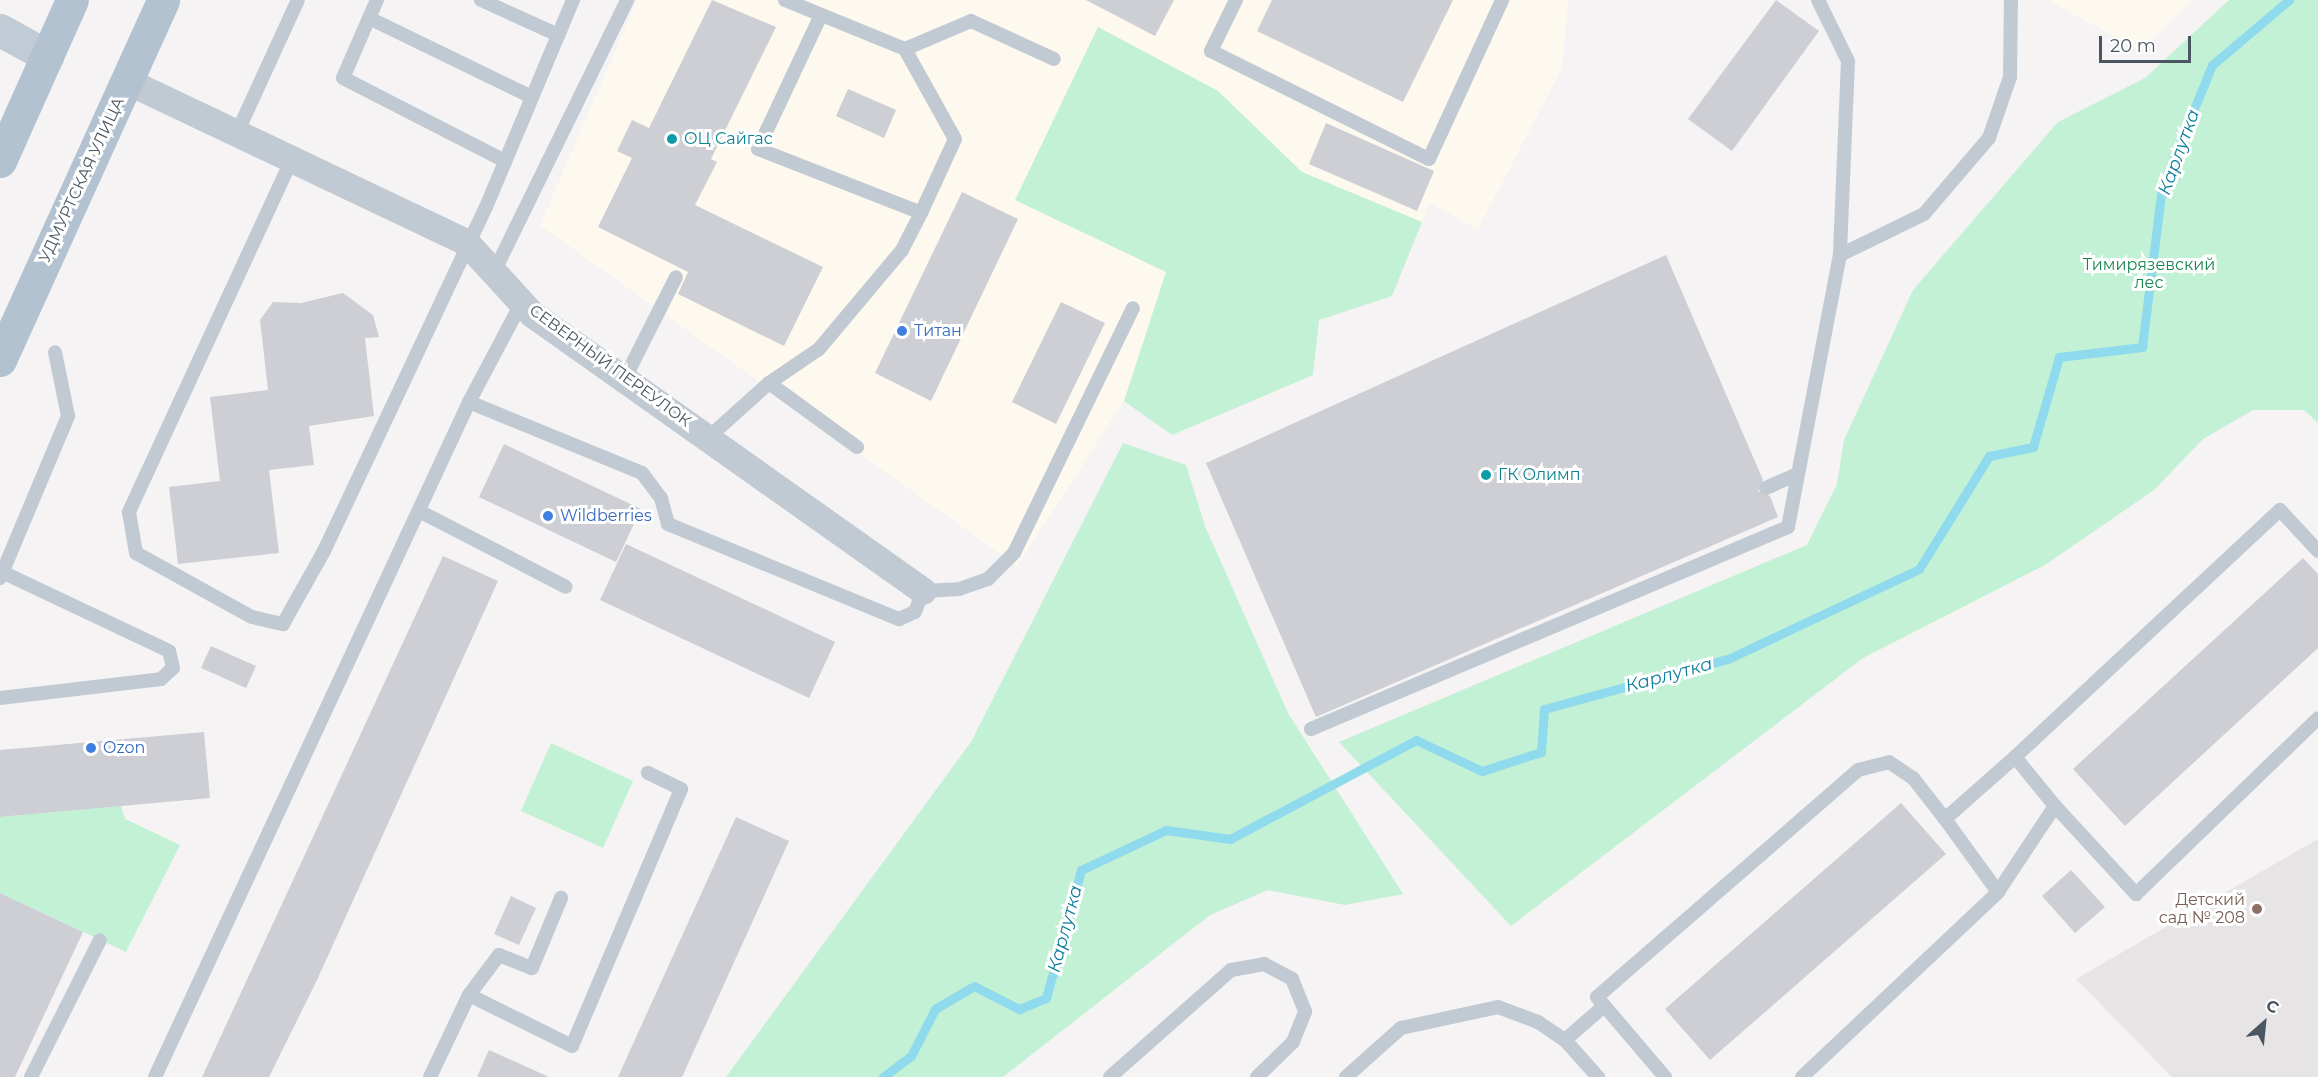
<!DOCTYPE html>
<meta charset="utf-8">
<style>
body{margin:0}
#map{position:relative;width:2318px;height:1077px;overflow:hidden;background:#f5f3f3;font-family:Montserrat,sans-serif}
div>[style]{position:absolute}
.commercial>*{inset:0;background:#fdf9ef}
.education>*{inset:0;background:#e6e4e5}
.green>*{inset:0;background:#c3f1d5}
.stream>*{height:9px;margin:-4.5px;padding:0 4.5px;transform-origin:4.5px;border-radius:4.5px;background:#90daee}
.building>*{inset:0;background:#cdcfd5}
.lane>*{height:14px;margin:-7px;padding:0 7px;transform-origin:7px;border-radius:7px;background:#c1cad2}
.street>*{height:27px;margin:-13.5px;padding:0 13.5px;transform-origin:13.5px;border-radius:13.5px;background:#c1cad2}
.secondary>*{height:33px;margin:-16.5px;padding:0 16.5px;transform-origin:16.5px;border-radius:16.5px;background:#c1cbd6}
.primary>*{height:33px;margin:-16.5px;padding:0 16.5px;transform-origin:16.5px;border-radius:16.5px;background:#b3c2d1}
.dots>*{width:16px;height:16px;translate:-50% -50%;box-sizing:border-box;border:3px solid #fff;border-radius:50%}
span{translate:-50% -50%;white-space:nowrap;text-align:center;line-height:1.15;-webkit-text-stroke:6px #fff;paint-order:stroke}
.culture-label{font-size:16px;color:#0d838f}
.left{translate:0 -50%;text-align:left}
.street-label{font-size:16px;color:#4a5661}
.park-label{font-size:16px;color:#17864f}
.shop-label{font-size:16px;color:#366cbe}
.education-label{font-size:16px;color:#785e54}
.right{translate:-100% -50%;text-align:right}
.water-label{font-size:18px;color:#0c7c9b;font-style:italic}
.north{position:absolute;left:2234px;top:993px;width:60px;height:60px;-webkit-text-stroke:4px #fff;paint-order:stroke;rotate:27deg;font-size:16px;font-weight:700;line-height:24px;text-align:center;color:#4a5661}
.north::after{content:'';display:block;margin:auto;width:21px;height:27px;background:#4a5661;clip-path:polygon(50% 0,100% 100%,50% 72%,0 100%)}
.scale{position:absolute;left:2099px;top:36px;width:92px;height:27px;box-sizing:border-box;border:3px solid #4a5661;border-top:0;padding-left:8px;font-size:18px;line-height:21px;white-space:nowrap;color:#4a5661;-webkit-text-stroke:4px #fff;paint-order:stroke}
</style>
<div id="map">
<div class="commercial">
<div style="clip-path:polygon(637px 0,1568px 0,1562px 68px,1478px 229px,1430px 203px,1422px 222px,1302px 172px,1218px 91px,1098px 28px,1015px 200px,1166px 272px,1124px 401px,1017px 566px,540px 225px)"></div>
<div style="clip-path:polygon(2048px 0,2192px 0,2140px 51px)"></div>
</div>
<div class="education">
<div style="clip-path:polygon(2318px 839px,2318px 1077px,2172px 1077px,2076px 979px)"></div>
</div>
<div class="green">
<div style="clip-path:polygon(2229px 0,2318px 0,2318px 423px,2304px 410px,2253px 410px,2203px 439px,2154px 490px,2045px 565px,1863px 658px,1511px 926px,1339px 742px,1807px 545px,1837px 484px,1844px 440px,1913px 290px,2058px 122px,2145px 78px)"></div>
<div style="clip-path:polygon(1098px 27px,1218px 91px,1302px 172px,1422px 222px,1392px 296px,1319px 320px,1313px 375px,1172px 435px,1124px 401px,1166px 272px,1015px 200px)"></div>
<div style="clip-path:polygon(1123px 443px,1186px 465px,1205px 526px,1288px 713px,1403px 894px,1345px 905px,1268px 890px,1210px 915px,1003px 1077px,726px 1077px,971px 742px)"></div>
<div style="clip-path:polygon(551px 743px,633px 781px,603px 848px,521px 811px)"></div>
<div style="clip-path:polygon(121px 806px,125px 819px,180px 845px,126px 952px,0 893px,0 817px)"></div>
</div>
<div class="stream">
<div style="left:883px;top:1077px;width:35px;rotate:-37deg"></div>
<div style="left:911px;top:1056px;width:53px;rotate:-62.9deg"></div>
<div style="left:935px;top:1009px;width:45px;rotate:-30.5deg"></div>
<div style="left:974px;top:986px;width:51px;rotate:27.1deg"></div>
<div style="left:1019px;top:1009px;width:29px;rotate:-22deg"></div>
<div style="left:1046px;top:998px;width:133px;rotate:-74.7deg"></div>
<div style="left:1081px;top:870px;width:94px;rotate:-25.2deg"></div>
<div style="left:1166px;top:830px;width:65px;rotate:8deg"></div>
<div style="left:1230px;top:839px;width:211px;rotate:-28deg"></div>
<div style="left:1416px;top:740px;width:73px;rotate:25.2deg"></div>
<div style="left:1482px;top:771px;width:62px;rotate:-17.9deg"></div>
<div style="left:1541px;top:752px;width:43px;rotate:-86deg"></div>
<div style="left:1544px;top:709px;width:193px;rotate:-15.3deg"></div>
<div style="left:1730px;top:658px;width:209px;rotate:-25.2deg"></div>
<div style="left:1919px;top:569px;width:133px;rotate:-58.2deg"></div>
<div style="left:1989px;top:456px;width:45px;rotate:-11.6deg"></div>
<div style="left:2033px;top:447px;width:94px;rotate:-73.9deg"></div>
<div style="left:2059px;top:357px;width:84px;rotate:-6.9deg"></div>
<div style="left:2142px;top:347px;width:161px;rotate:-82.9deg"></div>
<div style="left:2162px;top:187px;width:132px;rotate:-67.7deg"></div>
<div style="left:2212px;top:65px;width:101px;rotate:-40.2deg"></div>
</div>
<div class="building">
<div style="clip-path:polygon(712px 0,776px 27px,711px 159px,717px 162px,695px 205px,823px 267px,784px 346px,678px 294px,688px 272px,598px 227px,632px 158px,617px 151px,632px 120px,649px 128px)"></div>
<div style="clip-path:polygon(1086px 0,1174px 0,1155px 36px)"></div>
<div style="clip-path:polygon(1272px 0,1453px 0,1403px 102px,1257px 31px)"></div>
<div style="clip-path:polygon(1776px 0,1819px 31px,1732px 151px,1688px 119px)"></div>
<div style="clip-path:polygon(848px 89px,896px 110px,884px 138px,836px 116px)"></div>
<div style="clip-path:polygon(1326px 123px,1434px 171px,1417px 211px,1309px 164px)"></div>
<div style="clip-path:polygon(962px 192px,1018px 219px,931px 401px,875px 373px)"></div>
<div style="clip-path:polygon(1666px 255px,1763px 480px,1758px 491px,1770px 496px,1778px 517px,1316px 717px,1206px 463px)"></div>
<div style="clip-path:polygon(343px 293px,373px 315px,379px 337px,365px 338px,374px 416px,309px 426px,314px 465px,269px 470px,279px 553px,178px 564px,169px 487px,220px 481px,210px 397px,268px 390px,260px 320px,273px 302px,301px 303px)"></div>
<div style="clip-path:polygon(1061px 302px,1105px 323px,1056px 424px,1012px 402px)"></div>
<div style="clip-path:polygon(504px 444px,641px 509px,616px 562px,479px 497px)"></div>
<div style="clip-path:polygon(626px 544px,835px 642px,809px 698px,600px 600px)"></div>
<div style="clip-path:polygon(443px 556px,498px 581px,317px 980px,269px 1077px,202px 1077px)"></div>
<div style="clip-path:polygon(2303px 558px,2318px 574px,2318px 648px,2125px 826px,2073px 769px)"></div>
<div style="clip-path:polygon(211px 646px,256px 666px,246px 688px,201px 668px)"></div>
<div style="clip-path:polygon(204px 732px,210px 798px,0 817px,0 750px)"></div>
<div style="clip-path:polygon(1901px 803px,1946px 854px,1710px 1060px,1665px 1009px)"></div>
<div style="clip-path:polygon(736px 817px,789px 841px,682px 1077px,618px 1077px)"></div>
<div style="clip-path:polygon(2071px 870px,2105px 907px,2075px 933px,2042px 896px)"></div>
<div style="clip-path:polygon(0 893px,83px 932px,15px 1077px,0 1077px)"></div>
<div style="clip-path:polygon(511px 896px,536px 908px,519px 945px,494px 934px)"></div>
<div style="clip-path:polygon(489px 1050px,549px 1077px,477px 1077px)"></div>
</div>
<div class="lane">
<div style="left:377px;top:0;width:20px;rotate:114deg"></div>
<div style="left:369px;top:18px;width:181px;rotate:25.9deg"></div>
<div style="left:481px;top:0;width:85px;rotate:24.4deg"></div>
<div style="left:785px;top:0;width:130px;rotate:22.2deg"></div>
<div style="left:905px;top:49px;width:72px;rotate:-23deg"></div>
<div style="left:971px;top:21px;width:91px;rotate:24.6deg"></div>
<div style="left:1236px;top:0;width:57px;rotate:116.1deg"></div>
<div style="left:1211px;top:51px;width:243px;rotate:26.4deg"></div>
<div style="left:1429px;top:159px;width:175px;rotate:-65.3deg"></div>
<div style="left:1818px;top:0;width:68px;rotate:63.8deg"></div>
<div style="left:1848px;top:61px;width:194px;rotate:92.4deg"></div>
<div style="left:821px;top:15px;width:148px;rotate:115.2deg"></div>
<div style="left:758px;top:149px;width:175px;rotate:21.4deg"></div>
<div style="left:921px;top:213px;width:81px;rotate:-65.3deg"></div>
<div style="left:955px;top:139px;width:103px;rotate:-119.1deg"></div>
<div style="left:369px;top:18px;width:65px;rotate:113.4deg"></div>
<div style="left:343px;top:78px;width:182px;rotate:27.1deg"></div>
<div style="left:237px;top:133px;width:146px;rotate:-65.4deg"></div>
<div style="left:292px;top:159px;width:389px;rotate:114.8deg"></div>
<div style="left:129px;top:512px;width:42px;rotate:80.3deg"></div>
<div style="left:136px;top:553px;width:132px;rotate:28.9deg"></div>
<div style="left:252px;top:617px;width:32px;rotate:13deg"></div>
<div style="left:283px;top:624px;width:84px;rotate:-60.7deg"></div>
<div style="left:324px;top:551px;width:380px;rotate:-64.8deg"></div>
<div style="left:486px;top:207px;width:225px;rotate:-67.2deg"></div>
<div style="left:494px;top:272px;width:303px;rotate:-63.9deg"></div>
<div style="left:624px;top:380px;width:115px;rotate:-63.2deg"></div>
<div style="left:769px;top:383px;width:109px;rotate:36deg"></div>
<div style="left:469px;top:402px;width:187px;rotate:22.3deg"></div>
<div style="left:642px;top:473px;width:31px;rotate:53deg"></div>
<div style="left:661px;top:498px;width:27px;rotate:75deg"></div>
<div style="left:668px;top:524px;width:250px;rotate:22.4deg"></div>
<div style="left:899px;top:619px;width:17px;rotate:-24deg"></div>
<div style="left:915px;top:612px;width:22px;rotate:-69deg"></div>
<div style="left:923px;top:591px;width:36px;rotate:-3deg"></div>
<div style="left:959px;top:589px;width:31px;rotate:-19deg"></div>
<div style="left:988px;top:579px;width:37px;rotate:-45deg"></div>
<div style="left:1014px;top:553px;width:272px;rotate:-64.1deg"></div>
<div style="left:709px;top:437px;width:81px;rotate:-42deg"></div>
<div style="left:769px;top:383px;width:60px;rotate:-34.2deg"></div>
<div style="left:819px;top:349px;width:129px;rotate:-50deg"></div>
<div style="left:902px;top:250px;width:42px;rotate:-62.8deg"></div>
<div style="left:1766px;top:488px;width:35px;rotate:-24deg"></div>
<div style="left:419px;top:511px;width:165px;rotate:27.3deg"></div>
<div style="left:0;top:578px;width:176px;rotate:-67.2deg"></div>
<div style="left:68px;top:416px;width:65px;rotate:-101.5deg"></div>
<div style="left:0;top:698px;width:162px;rotate:-6.7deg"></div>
<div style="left:161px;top:679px;width:16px;rotate:-43deg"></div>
<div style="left:173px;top:668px;width:17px;rotate:-103deg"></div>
<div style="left:169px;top:651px;width:185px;rotate:-154.7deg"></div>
<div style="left:1311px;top:729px;width:518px;rotate:-22.95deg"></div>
<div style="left:1788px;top:527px;width:277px;rotate:-79.2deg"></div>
<div style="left:1840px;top:255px;width:93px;rotate:-26deg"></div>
<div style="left:1924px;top:214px;width:100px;rotate:-49.5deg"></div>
<div style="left:1989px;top:138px;width:65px;rotate:-71deg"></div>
<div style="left:2010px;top:77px;width:77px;rotate:-89.3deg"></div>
<div style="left:2055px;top:806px;width:63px;rotate:-129.2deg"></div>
<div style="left:2015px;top:757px;width:362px;rotate:-43deg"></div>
<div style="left:2280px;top:510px;width:56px;rotate:47.2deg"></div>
<div style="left:1945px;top:819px;width:90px;rotate:54deg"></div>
<div style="left:469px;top:995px;width:50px;rotate:-53.1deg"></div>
<div style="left:499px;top:955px;width:35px;rotate:22deg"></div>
<div style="left:532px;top:968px;width:76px;rotate:-67.5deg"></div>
<div style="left:1565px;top:1040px;width:52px;rotate:-41.1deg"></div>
<div style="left:31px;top:1077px;width:153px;rotate:-63.3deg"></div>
<div style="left:155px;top:1077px;width:744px;rotate:-65.05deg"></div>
<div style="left:469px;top:402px;width:113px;rotate:-62.1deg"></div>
<div style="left:430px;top:1077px;width:91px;rotate:-64.6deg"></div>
<div style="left:469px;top:995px;width:115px;rotate:26.3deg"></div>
<div style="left:572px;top:1046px;width:279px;rotate:-67deg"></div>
<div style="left:681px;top:789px;width:37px;rotate:-154deg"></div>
<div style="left:1110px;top:1077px;width:162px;rotate:-41.5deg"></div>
<div style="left:1231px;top:970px;width:34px;rotate:-10deg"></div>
<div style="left:1264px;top:964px;width:32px;rotate:28deg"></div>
<div style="left:1292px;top:979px;width:35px;rotate:68deg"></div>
<div style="left:1305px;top:1012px;width:32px;rotate:112deg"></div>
<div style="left:1293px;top:1042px;width:50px;rotate:135.8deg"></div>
<div style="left:1346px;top:1077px;width:74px;rotate:-41.7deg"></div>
<div style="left:1401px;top:1028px;width:99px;rotate:-12.2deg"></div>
<div style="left:1498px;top:1007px;width:43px;rotate:20.6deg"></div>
<div style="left:1538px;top:1022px;width:32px;rotate:34deg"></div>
<div style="left:1565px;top:1040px;width:50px;rotate:48.3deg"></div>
<div style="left:1665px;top:1077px;width:105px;rotate:-130.4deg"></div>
<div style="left:1597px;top:997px;width:346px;rotate:-41deg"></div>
<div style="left:1858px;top:770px;width:32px;rotate:-14deg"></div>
<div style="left:1889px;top:762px;width:29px;rotate:34deg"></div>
<div style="left:1913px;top:778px;width:52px;rotate:52deg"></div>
<div style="left:1945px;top:819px;width:94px;rotate:-41.5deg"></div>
<div style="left:1802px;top:1077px;width:270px;rotate:-43.3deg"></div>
<div style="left:1998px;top:892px;width:103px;rotate:-56.5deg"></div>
<div style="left:2055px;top:806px;width:120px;rotate:47.4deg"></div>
<div style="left:2136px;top:894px;width:253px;rotate:-44deg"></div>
</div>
<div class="street">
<div style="left:127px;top:81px;width:375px;rotate:25.4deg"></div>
<div style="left:466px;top:242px;width:98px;rotate:47.5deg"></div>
<div style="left:532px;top:314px;width:479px;rotate:35.3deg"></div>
</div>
<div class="secondary">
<div style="left:0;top:30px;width:54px;rotate:29deg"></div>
</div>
<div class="primary">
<div style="left:0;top:161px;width:176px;rotate:-65.9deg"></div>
<div style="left:0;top:360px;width:395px;rotate:-65.6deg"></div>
</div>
<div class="dots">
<div style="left:672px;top:139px;background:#0f9aa8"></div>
<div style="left:902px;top:331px;background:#3f7fe0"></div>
<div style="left:1486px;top:475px;background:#0f9aa8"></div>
<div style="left:548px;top:516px;background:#3f7fe0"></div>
<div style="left:91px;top:748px;background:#3f7fe0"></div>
<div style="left:2257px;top:909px;background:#8d6e63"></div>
</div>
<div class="culture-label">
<span class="left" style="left:684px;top:139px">ОЦ Сайгас</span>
<span class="left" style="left:1498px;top:475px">ГК Олимп</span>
</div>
<div class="street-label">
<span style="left:82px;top:180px;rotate:-65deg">УДМУРТСКАЯ УЛИЦА</span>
<span style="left:610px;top:366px;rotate:36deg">СЕВЕРНЫЙ ПЕРЕУЛОК</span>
</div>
<div class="park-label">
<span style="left:2149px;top:274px">Тимирязевский<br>лес</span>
</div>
<div class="shop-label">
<span class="left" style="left:914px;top:331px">Титан</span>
<span class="left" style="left:560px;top:516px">Wildberries</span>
<span class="left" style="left:103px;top:748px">Ozon</span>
</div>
<div class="education-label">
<span class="right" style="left:2245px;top:909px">Детский<br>сад № 208</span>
</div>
<div class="water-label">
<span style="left:2179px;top:152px;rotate:-70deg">Карлутка</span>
<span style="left:1669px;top:675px;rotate:-15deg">Карлутка</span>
<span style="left:1065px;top:929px;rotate:-75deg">Карлутка</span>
</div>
<div class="north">С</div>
<div class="scale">20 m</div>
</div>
